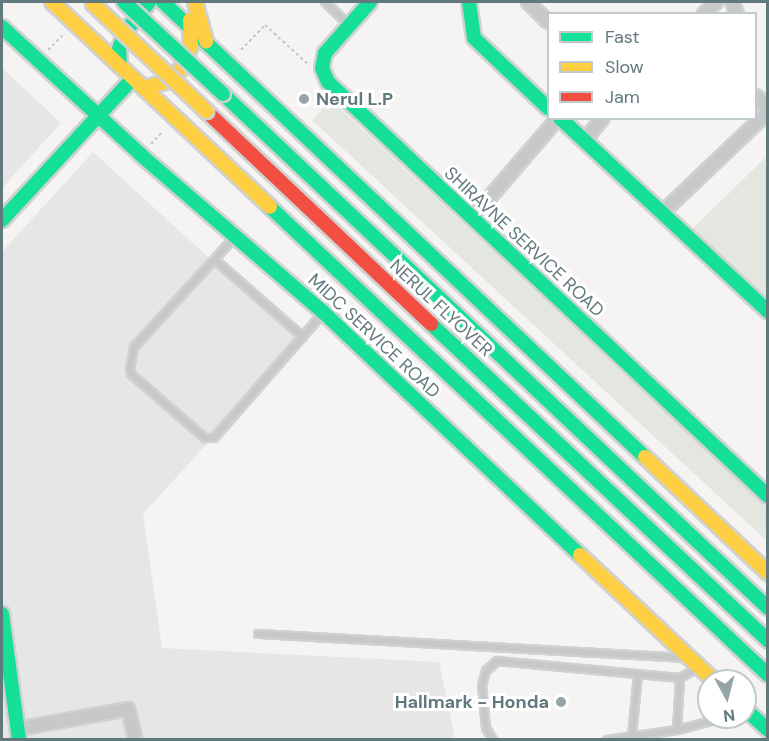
<!DOCTYPE html>
<style>
body{margin:0}
#map{position:relative;width:769px;height:741px;overflow:hidden;background:#f5f4f3;font-family:"DM Sans",sans-serif}
div>[style]{position:absolute}
.built>*{inset:0;background:#e5e6e5}
.green>*{inset:0;background:#e4e6e0}
.path>*{height:2px;margin-top:-1px;transform-origin:0;background:repeating-linear-gradient(90deg,#c5c7c8 0 3px,transparent 0 6px)}
.roads{filter:drop-shadow(2px 0 #d0d1d1) drop-shadow(-2px 0 #d0d1d1) drop-shadow(0 2px #d0d1d1) drop-shadow(0 -2px #d0d1d1)}
.lane>*{height:6px;margin:-3px;padding:0 3px;transform-origin:3px;border-radius:3px;background:#c7c9c9}
.street>*{height:12px;margin:-6px;padding:0 6px;transform-origin:6px;border-radius:6px;background:#c7c9c9}
.fast>*{height:14px;margin:-7px;padding:0 7px;transform-origin:7px;border-radius:7px;background:#16e098}
.slow>*{height:14px;margin:-7px;padding:0 7px;transform-origin:7px;border-radius:7px;background:#ffcf43}
.jam>*{height:14px;margin:-7px;padding:0 7px;transform-origin:7px;border-radius:7px;background:#f24e42}
.bridges{filter:drop-shadow(2px 0 #d1d1d1) drop-shadow(-2px 0 #d1d1d1) drop-shadow(0 2px #d1d1d1) drop-shadow(0 -2px #d1d1d1)}
.fast-bridge>*{height:14px;margin:-7px;padding:0 7px;transform-origin:7px;border-radius:7px;background:#16e098}
.slow-bridge>*{height:14px;margin:-7px;padding:0 7px;transform-origin:7px;border-radius:7px;background:#ffcf43}
.dots>*{width:16px;height:16px;translate:-50% -50%;box-sizing:border-box;border:3px solid #fff;border-radius:50%}
span{translate:-50% -50%;white-space:nowrap;text-align:center;line-height:1.15;-webkit-text-stroke:6px #fff;paint-order:stroke}
.poi-label{font-size:18px;color:#61797d;font-weight:700}
.left{translate:0 -50%;text-align:left}
.right{translate:-100% -50%;text-align:right}
.street-label{font-size:18px;color:#61797d}
.frame{position:absolute;inset:0;border:3px solid #61797d;pointer-events:none}
.legend{position:absolute;left:547px;top:12px;width:210px;height:108px;box-sizing:border-box;background:#fff;border:2px solid #c0c9cb;margin:0;padding:8px 10px;list-style:none;font-size:18px;color:#61797d}
.legend li{display:flex;align-items:center;gap:12px;height:30px}
.legend b{width:30px;border:2px solid #c0c9cb}
.north{position:absolute;left:697px;top:669px;width:60px;height:60px;box-sizing:border-box;background:#fff;border:2px solid #c0c9cb;border-radius:50%;rotate:173deg;font-size:16px;font-weight:700;line-height:24px;text-align:center;color:#61797d}
.north::after{content:'';display:block;margin:auto;width:21px;height:27px;background:#95a4a6;clip-path:polygon(50% 0,100% 100%,50% 72%,0 100%)}
</style>
<div id="map">
<div class="built">
<div style="clip-path:polygon(2px 68px,61px 123px,2px 188px)"></div>
<div style="clip-path:polygon(93px 152px,300px 341px,143px 514px,162px 648px,439px 662px,455px 739px,2px 739px,2px 252px)"></div>
</div>
<div class="green">
<div style="clip-path:polygon(331px 100px,767px 508px,767px 541px,312px 120px)"></div>
<div style="clip-path:polygon(766px 157px,768px 159px,767px 300px,690px 231px)"></div>
</div>
<div class="path">
<div style="left:48px;top:50px;width:21px;rotate:-45deg"></div>
<div style="left:241px;top:50px;width:35px;rotate:-46deg"></div>
<div style="left:265px;top:25px;width:58px;rotate:42.2deg"></div>
<div style="left:151px;top:144px;width:18px;rotate:-47deg"></div>
</div>
<div class="roads">
<div class="lane">
<div style="left:325px;top:2px;width:33px;rotate:44deg"></div>
<div style="left:234px;top:238px;width:148px;rotate:132.5deg"></div>
<div style="left:134px;top:347px;width:22px;rotate:100deg"></div>
<div style="left:130px;top:369px;width:5px;rotate:79deg"></div>
<div style="left:131px;top:374px;width:98px;rotate:40.9deg"></div>
<div style="left:205px;top:438px;width:9px"></div>
<div style="left:214px;top:438px;width:166px;rotate:-48.9deg"></div>
<div style="left:215px;top:260px;width:117px;rotate:41.2deg"></div>
<div style="left:258px;top:634px;width:426px;rotate:3.2deg"></div>
<div style="left:677px;top:730px;width:52px;rotate:-86.7deg"></div>
<div style="left:632px;top:736px;width:61px;rotate:-84.4deg"></div>
<div style="left:493px;top:740px;width:14px;rotate:-120deg"></div>
<div style="left:486px;top:728px;width:42px;rotate:-95.4deg"></div>
<div style="left:482px;top:686px;width:16px;rotate:-75deg"></div>
<div style="left:486px;top:671px;width:15px;rotate:-42deg"></div>
<div style="left:497px;top:661px;width:184px;rotate:5.3deg"></div>
<div style="left:680px;top:678px;width:21px;rotate:-29deg"></div>
<div style="left:607px;top:740px;width:71px;rotate:-8.1deg"></div>
<div style="left:677px;top:730px;width:52px;rotate:-14.6deg"></div>
</div>
<div class="street">
<div style="left:528px;top:2px;width:28px;rotate:45deg"></div>
<div style="left:732px;top:2px;width:13px;rotate:67deg"></div>
<div style="left:704px;top:14px;width:17px;rotate:-45deg"></div>
<div style="left:756px;top:96px;width:16px;rotate:43deg"></div>
<div style="left:585px;top:140px;width:28px;rotate:-51deg"></div>
<div style="left:663px;top:212px;width:145px;rotate:-43.6deg"></div>
<div style="left:472px;top:218px;width:132px;rotate:-49.3deg"></div>
<div style="left:17px;top:729px;width:113px;rotate:-10.2deg"></div>
<div style="left:128px;top:709px;width:32px;rotate:76deg"></div>
</div>
<div class="fast">
<div style="left:163px;top:2px;width:663px;rotate:43.35deg"></div>
<div style="left:370px;top:2px;width:68px;rotate:131.4deg"></div>
<div style="left:325px;top:53px;width:15px;rotate:101deg"></div>
<div style="left:322px;top:68px;width:15px;rotate:67deg"></div>
<div style="left:328px;top:82px;width:604px;rotate:43.26deg"></div>
<div style="left:469px;top:2px;width:36px;rotate:82deg"></div>
<div style="left:474px;top:38px;width:102px;rotate:43.4deg"></div>
<div style="left:2px;top:27px;width:189px;rotate:42.6deg"></div>
<div style="left:141px;top:155px;width:240px;rotate:40.8deg"></div>
<div style="left:323px;top:312px;width:354px;rotate:43.4deg"></div>
<div style="left:120px;top:66px;width:17px;rotate:-93deg"></div>
<div style="left:119px;top:49px;width:18px;rotate:-71deg"></div>
<div style="left:125px;top:32px;width:38px;rotate:-51deg"></div>
<div style="left:223px;top:94px;width:749px;rotate:43.32deg"></div>
<div style="left:560px;top:118px;width:284px;rotate:42.9deg"></div>
<div style="left:270px;top:207px;width:683px;rotate:43.22deg"></div>
<div style="left:2px;top:220px;width:193px;rotate:-47.3deg"></div>
<div style="left:431px;top:324px;width:463px;rotate:43.2deg"></div>
<div style="left:2px;top:614px;width:127px;rotate:82.3deg"></div>
<div style="left:745px;top:709px;width:31px;rotate:42deg"></div>
</div>
<div class="slow">
<div style="left:52px;top:2px;width:299px;rotate:43.2deg"></div>
<div style="left:195px;top:2px;width:41px;rotate:74.2deg"></div>
<div style="left:144px;top:88px;width:25px;rotate:-16deg"></div>
<div style="left:168px;top:81px;width:18px;rotate:-43deg"></div>
<div style="left:181px;top:69px;width:26px;rotate:-67deg"></div>
<div style="left:191px;top:45px;width:25px;rotate:-92deg"></div>
<div style="left:645px;top:457px;width:169px;rotate:43.3deg"></div>
<div style="left:580px;top:555px;width:184px;rotate:43.2deg"></div>
</div>
<div class="jam">
<div style="left:206px;top:111px;width:310px;rotate:43.4deg"></div>
</div>
</div>
<div class="bridges">
<div class="fast-bridge">
<div style="left:124px;top:2px;width:135px;rotate:42.9deg"></div>
</div>
<div class="slow-bridge">
<div style="left:93px;top:4px;width:156px;rotate:43.4deg"></div>
</div>
</div>
<div class="dots">
<div style="left:304px;top:99px;background:#95a4a6"></div>
<div style="left:561px;top:702px;background:#95a4a6"></div>
</div>
<div class="poi-label">
<span class="left" style="left:316px;top:99px">Nerul L.P</span>
<span class="right" style="left:549px;top:702px">Hallmark - Honda</span>
</div>
<div class="street-label">
<span style="left:524px;top:242px;rotate:43deg">SHIRAVNE SERVICE ROAD</span>
<span style="left:441px;top:308px;rotate:43deg">NERUL FLYOVER</span>
<span style="left:374px;top:336px;rotate:43deg">MIDC SERVICE ROAD</span>
</div>
<div class="frame"></div>
<ul class="legend">
<li><b style="height:8px;background:#16e098"></b>Fast</li>
<li><b style="height:8px;background:#ffcf43"></b>Slow</li>
<li><b style="height:8px;background:#f24e42"></b>Jam</li>
</ul>
<div class="north">N</div>
</div>
